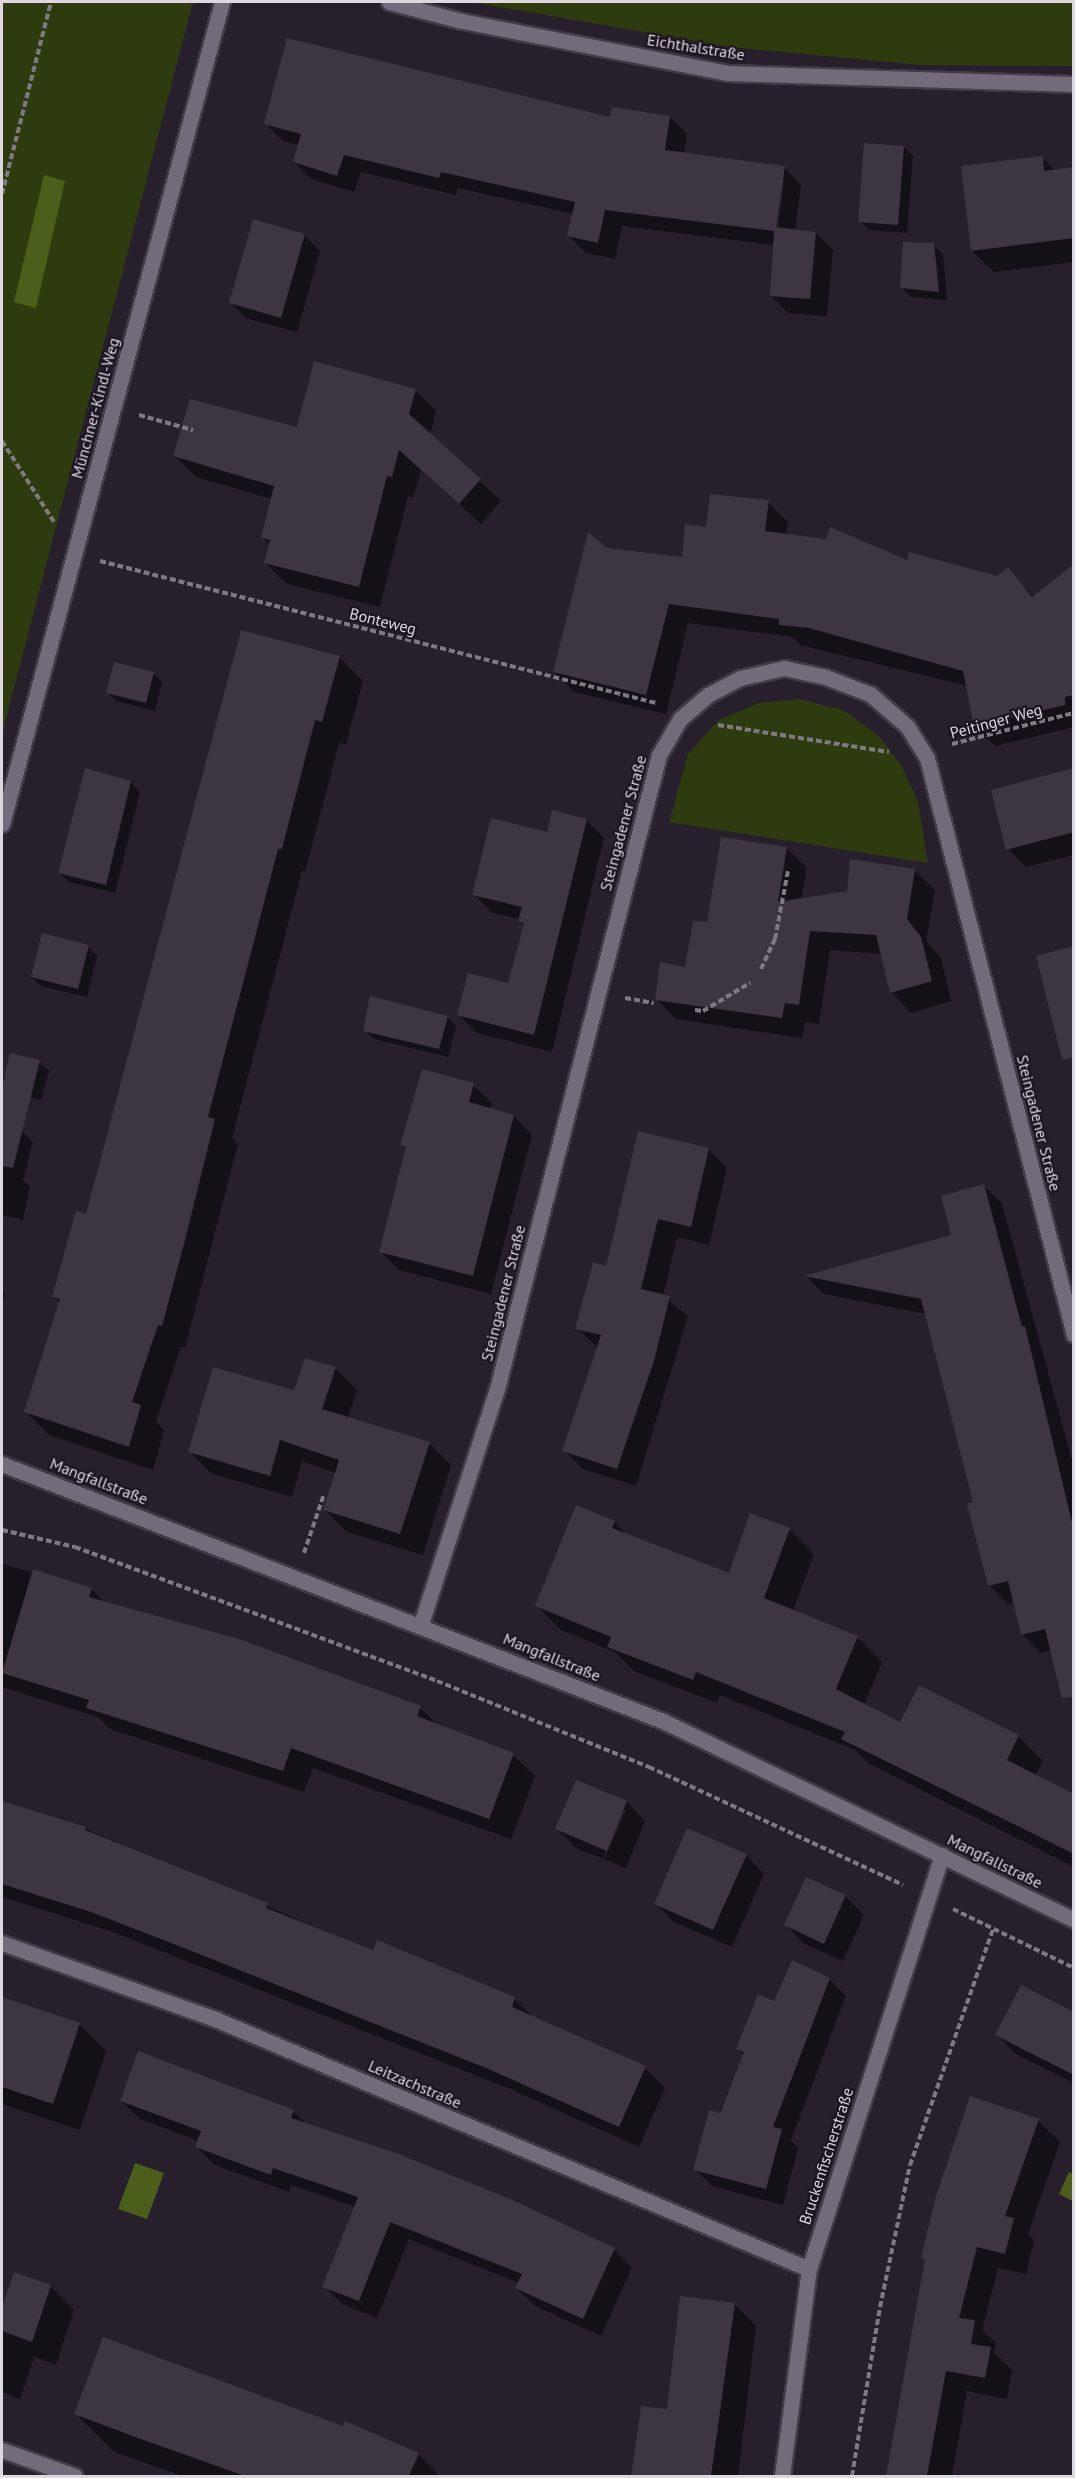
<!DOCTYPE html>
<meta charset="utf-8">
<style>
body{margin:0}
#map{position:relative;width:1075px;height:2478px;overflow:hidden;background:#271f2c;font-family:"PT Sans",sans-serif}
div>[style]{position:absolute}
.green>*{inset:0;background:#2e3b0e}
.water>*{inset:0;background:#4b5f1b}
.shadow>*{inset:0;background:#0007}
.building>*{inset:0;background:#3d3542}
.path>*{height:4px;margin-top:-2px;transform-origin:0;background:repeating-linear-gradient(90deg,#7f7983 0 6px,transparent 0 9px)}
.roads{filter:drop-shadow(2px 0 #413b45) drop-shadow(-2px 0 #413b45) drop-shadow(0 2px #413b45) drop-shadow(0 -2px #413b45)}
.street>*{height:15px;margin:-7.5px;padding:0 7.5px;transform-origin:7.5px;border-radius:7.5px;background:#746b7a}
span{translate:-50% -50%;white-space:nowrap;text-align:center;line-height:1.15;-webkit-text-stroke:4.5px #1d1622;paint-order:stroke}
.street-label{font-size:16px;color:#ddd8e0}
.frame{position:absolute;inset:0;border:3px solid #ddd8e0;pointer-events:none}
</style>
<div id="map">
<div class="green">
<div style="clip-path:polygon(2px 2px,193px 2px,2px 734px)"></div>
<div style="clip-path:polygon(471px 2px,1073px 2px,1073px 66px,921px 65px,730px 47px)"></div>
<div style="clip-path:polygon(799px 699px,843px 710px,879px 736px,901px 765px,918px 802px,928px 863px,669px 822px,688px 754px,719px 720px,758px 703px)"></div>
</div>
<div class="water">
<div style="clip-path:polygon(44px 175px,65px 181px,36px 308px,14px 302px)"></div>
<div style="clip-path:polygon(135px 2163px,164px 2173px,147px 2219px,118px 2209px)"></div>
<div style="clip-path:polygon(1069px 2172px,1073px 2174px,1073px 2201px,1059px 2194px)"></div>
</div>
<div class="shadow">
<div style="clip-path:polygon(evenodd,670px 117px,687px 134px,684px 154px,784px 167px,801px 185px,795px 231px,816px 233px,833px 250px,827px 316px,788px 313px,771px 296px,775px 245px,622px 226px,615px 259px,586px 253px,569px 236px,574px 214px,458px 188px,456px 195px,361px 172px,354px 192px,311px 179px,294px 162px,299px 145px,283px 141px,266px 124px,670px 117px,781px 180px,784px 180px,777px 235px,774px 235px,781px 180px)"></div>
<div style="clip-path:polygon(904px 147px,913px 156px,907px 233px,869px 230px,860px 221px)"></div>
<div style="clip-path:polygon(1042px 157px,1055px 170px,1074px 168px,1074px 262px,994px 272px,972px 251px)"></div>
<div style="clip-path:polygon(304px 235px,320px 251px,297px 332px,246px 318px,231px 303px)"></div>
<div style="clip-path:polygon(933px 245px,943px 254px,947px 300px,911px 297px,902px 288px)"></div>
<div style="clip-path:polygon(415px 390px,436px 411px,430px 435px,501px 501px,481px 524px,421px 470px,413px 498px,408px 496px,380px 607px,287px 584px,265px 563px,270px 545px,262px 537px,272px 499px,196px 477px,175px 456px,298px 429px)"></div>
<div style="clip-path:polygon(768px 502px,788px 522px,786px 535px,998px 578px,1007px 569px,1034px 597px,1074px 578px,1074px 727px,995px 746px,976px 726px,968px 686px,800px 645px,793px 637px,688px 623px,666px 714px,574px 692px,554px 672px,606px 550px,683px 559px,707px 528px)"></div>
<div style="clip-path:polygon(339px 657px,363px 681px,346px 744px,339px 743px,305px 872px,302px 871px,232px 1138px,238px 1144px,185px 1348px,181px 1347px,156px 1422px,164px 1430px,153px 1470px,49px 1435px,26px 1412px,60px 1303px,54px 1297px,87px 1216px)"></div>
<div style="clip-path:polygon(153px 673px,162px 682px,155px 711px,116px 701px,107px 692px)"></div>
<div style="clip-path:polygon(1074px 770px,1074px 855px,1026px 867px,1008px 849px)"></div>
<div style="clip-path:polygon(131px 782px,140px 792px,115px 893px,69px 882px,60px 873px)"></div>
<div style="clip-path:polygon(586px 820px,604px 838px,552px 1052px,477px 1033px,459px 1015px,509px 985px,525px 926px,520px 919px,492px 913px,474px 894px)"></div>
<div style="clip-path:polygon(786px 848px,807px 868px,801px 900px,849px 892px,914px 870px,935px 890px,926px 941px,941px 958px,951px 1001px,911px 1013px,891px 992px,882px 954px,830px 950px,819px 1024px,805px 1022px,802px 1038px,676px 1019px,656px 999px,686px 968px,709px 924px)"></div>
<div style="clip-path:polygon(88px 947px,97px 956px,87px 997px,41px 986px,32px 977px)"></div>
<div style="clip-path:polygon(447px 1017px,456px 1026px,448px 1057px,374px 1039px,364px 1030px)"></div>
<div style="clip-path:polygon(39px 1062px,49px 1071px,41px 1100px,13px 1093px)"></div>
<div style="clip-path:polygon(473px 1085px,492px 1103px,490px 1110px,514px 1116px,532px 1135px,491px 1294px,399px 1270px,381px 1252px,407px 1150px,402px 1145px)"></div>
<div style="clip-path:polygon(2px 1127px,24px 1133px,33px 1142px,23px 1180px,30px 1187px,23px 1220px,2px 1215px)"></div>
<div style="clip-path:polygon(708px 1149px,727px 1168px,709px 1245px,677px 1237px,663px 1296px,688px 1316px,636px 1486px,583px 1469px,564px 1450px,598px 1348px,577px 1328px,607px 1267px)"></div>
<div style="clip-path:polygon(983px 1185px,1002px 1204px,1074px 1467px,1074px 1679px,1052px 1650px,1041px 1653px,1022px 1634px,1014px 1602px,1008px 1604px,989px 1585px,975px 1503px,926px 1314px,824px 1294px,807px 1277px,953px 1236px)"></div>
<div style="clip-path:polygon(2px 1291px,5px 1294px,2px 1304px)"></div>
<div style="clip-path:polygon(335px 1368px,357px 1390px,348px 1418px,429px 1443px,451px 1465px,423px 1555px,347px 1532px,325px 1510px,336px 1473px,302px 1461px,292px 1497px,212px 1474px,190px 1452px)"></div>
<div style="clip-path:polygon(614px 1522px,628px 1536px,730px 1575px,789px 1529px,814px 1554px,793px 1611px,857px 1637px,882px 1662px,864px 1705px,901px 1724px,1018px 1736px,1043px 1761px,1035px 1776px,1074px 1796px,1074px 1867px,868px 1763px,855px 1750px,720px 1695px,717px 1703px,634px 1671px,615px 1652px,561px 1630px,536px 1605px)"></div>
<div style="clip-path:polygon(2px 1564px,91px 1589px,105px 1603px,420px 1708px,438px 1725px,513px 1755px,535px 1776px,511px 1839px,313px 1768px,304px 1792px,110px 1729px,98px 1717px,2px 1687px)"></div>
<div style="clip-path:polygon(evenodd,577px 1782px,627px 1802px,645px 1821px,626px 1868px,576px 1848px,557px 1829px,577px 1782px,622px 1809px,626px 1809px,605px 1858px,603px 1857px,622px 1809px)"></div>
<div style="clip-path:polygon(2px 1802px,86px 1829px,374px 1952px,514px 1999px,534px 2018px,645px 2068px,665px 2088px,639px 2147px,508px 2088px,113px 1932px,2px 1897px)"></div>
<div style="clip-path:polygon(746px 1855px,764px 1874px,732px 1947px,674px 1922px,656px 1904px)"></div>
<div style="clip-path:polygon(845px 1896px,864px 1915px,843px 1961px,804px 1944px,786px 1925px)"></div>
<div style="clip-path:polygon(829px 1979px,846px 1996px,791px 2140px,798px 2148px,783px 2205px,712px 2186px,695px 2169px,744px 2055px,737px 2048px,775px 2003px)"></div>
<div style="clip-path:polygon(2px 1999px,79px 2024px,106px 2051px,80px 2130px,2px 2104px)"></div>
<div style="clip-path:polygon(1074px 2014px,1074px 2083px,1017px 2055px,997px 2035px)"></div>
<div style="clip-path:polygon(121px 2101px,293px 2111px,307px 2125px,510px 2200px,614px 2250px,632px 2268px,601px 2336px,535px 2306px,517px 2288px,519px 2283px,409px 2239px,377px 2318px,342px 2304px,324px 2286px,356px 2207px,291px 2185px,289px 2192px,215px 2165px,197px 2147px,199px 2141px,140px 2119px)"></div>
<div style="clip-path:polygon(1038px 2121px,1060px 2142px,1028px 2234px,1034px 2241px,1026px 2274px,998px 2268px,982px 2330px,996px 2343px,994px 2353px,1012px 2370px,1007px 2399px,967px 2391px,952px 2476px,887px 2476px,926px 2261px,923px 2257px)"></div>
<div style="clip-path:polygon(15px 2273px,50px 2286px,74px 2310px,56px 2365px,34px 2357px,20px 2399px,2px 2392px,2px 2312px)"></div>
<div style="clip-path:polygon(735px 2305px,756px 2326px,738px 2476px,631px 2476px,642px 2407px,668px 2411px)"></div>
<div style="clip-path:polygon(76px 2414px,418px 2454px,440px 2476px,183px 2476px,114px 2452px)"></div>
</div>
<div class="building">
<div style="clip-path:polygon(287px 38px,610px 117px,612px 107px,670px 116px,665px 150px,785px 166px,776px 227px,816px 232px,810px 299px,770px 296px,774px 231px,605px 210px,598px 243px,567px 236px,575px 202px,441px 172px,439px 178px,344px 155px,337px 176px,293px 162px,301px 134px,264px 124px)"></div>
<div style="clip-path:polygon(864px 143px,904px 146px,898px 225px,858px 222px)"></div>
<div style="clip-path:polygon(1043px 156px,1044px 171px,1074px 167px,1074px 238px,971px 251px,961px 166px)"></div>
<div style="clip-path:polygon(253px 219px,305px 234px,281px 318px,229px 303px)"></div>
<div style="clip-path:polygon(903px 242px,934px 243px,939px 292px,900px 288px)"></div>
<div style="clip-path:polygon(314px 361px,416px 389px,409px 414px,481px 479px,459px 504px,399px 450px,392px 477px,387px 476px,359px 587px,264px 563px,270px 540px,261px 538px,274px 486px,173px 456px,190px 399px,297px 427px)"></div>
<div style="clip-path:polygon(710px 494px,769px 500px,765px 531px,826px 539px,830px 527px,907px 560px,909px 552px,997px 576px,1008px 567px,1032px 597px,1074px 564px,1074px 695px,1065px 697px,1065px 705px,974px 727px,963px 671px,809px 628px,779px 625px,779px 619px,669px 604px,646px 695px,553px 672px,588px 532px,607px 548px,682px 557px,685px 524px,706px 527px)"></div>
<div style="clip-path:polygon(241px 630px,340px 656px,322px 722px,315px 720px,282px 849px,278px 849px,208px 1117px,215px 1119px,185px 1240px,162px 1326px,158px 1325px,132px 1402px,141px 1405px,129px 1447px,24px 1412px,60px 1299px,52px 1297px,76px 1211px,86px 1214px)"></div>
<div style="clip-path:polygon(114px 662px,154px 672px,146px 703px,106px 693px)"></div>
<div style="clip-path:polygon(85px 768px,131px 781px,106px 885px,58px 873px)"></div>
<div style="clip-path:polygon(1074px 768px,1074px 832px,1006px 850px,991px 790px)"></div>
<div style="clip-path:polygon(552px 810px,587px 819px,534px 1035px,457px 1015px,468px 973px,508px 983px,524px 923px,518px 921px,522px 907px,472px 895px,491px 818px,547px 832px)"></div>
<div style="clip-path:polygon(721px 837px,787px 847px,778px 902px,847px 891px,850px 859px,915px 869px,907px 919px,921px 937px,932px 981px,890px 993px,876px 935px,810px 931px,799px 1005px,785px 1003px,782px 1018px,655px 1000px,660px 962px,685px 967px,693px 921px,707px 922px)"></div>
<div style="clip-path:polygon(42px 933px,89px 945px,78px 989px,31px 977px)"></div>
<div style="clip-path:polygon(1074px 946px,1074px 1058px,1062px 1059px,1036px 956px)"></div>
<div style="clip-path:polygon(370px 996px,448px 1016px,439px 1049px,363px 1031px)"></div>
<div style="clip-path:polygon(10px 1053px,40px 1060px,13px 1168px,2px 1166px,2px 1088px)"></div>
<div style="clip-path:polygon(422px 1069px,474px 1083px,469px 1102px,514px 1115px,473px 1276px,379px 1252px,406px 1147px,400px 1145px)"></div>
<div style="clip-path:polygon(638px 1131px,709px 1148px,691px 1227px,658px 1219px,641px 1289px,670px 1296px,654px 1361px,617px 1469px,562px 1451px,601px 1335px,575px 1329px,593px 1262px,606px 1266px)"></div>
<div style="clip-path:polygon(984px 1184px,1022px 1327px,1025px 1326px,1074px 1531px,1074px 1697px,1062px 1698px,1045px 1629px,1021px 1635px,1008px 1581px,988px 1586px,967px 1504px,973px 1502px,921px 1299px,804px 1276px,951px 1235px,941px 1196px)"></div>
<div style="clip-path:polygon(305px 1358px,336px 1367px,322px 1409px,430px 1442px,400px 1534px,323px 1510px,339px 1460px,280px 1440px,270px 1476px,188px 1452px,213px 1367px,294px 1390px)"></div>
<div style="clip-path:polygon(576px 1505px,615px 1521px,612px 1528px,729px 1573px,750px 1513px,790px 1528px,764px 1598px,858px 1636px,836px 1689px,900px 1722px,919px 1685px,1019px 1735px,1007px 1760px,1074px 1794px,1074px 1854px,841px 1739px,845px 1732px,696px 1672px,693px 1680px,607px 1647px,611px 1637px,535px 1606px)"></div>
<div style="clip-path:polygon(33px 1569px,92px 1588px,89px 1597px,239px 1639px,421px 1706px,417px 1716px,514px 1753px,489px 1819px,291px 1748px,283px 1771px,86px 1708px,89px 1700px,2px 1673px)"></div>
<div style="clip-path:polygon(576px 1780px,627px 1801px,607px 1851px,555px 1829px)"></div>
<div style="clip-path:polygon(2px 1801px,86px 1827px,85px 1830px,268px 1903px,266px 1908px,373px 1950px,377px 1940px,515px 1997px,512px 2007px,646px 2066px,619px 2127px,486px 2068px,184px 1948px,91px 1912px,2px 1884px)"></div>
<div style="clip-path:polygon(687px 1828px,747px 1854px,713px 1930px,654px 1904px)"></div>
<div style="clip-path:polygon(806px 1877px,846px 1895px,824px 1944px,784px 1925px)"></div>
<div style="clip-path:polygon(792px 1960px,830px 1978px,773px 2127px,782px 2129px,766px 2189px,693px 2170px,709px 2110px,720px 2113px,744px 2052px,736px 2049px,758px 1994px,774px 2001px)"></div>
<div style="clip-path:polygon(1021px 1985px,1074px 2012px,1074px 2075px,995px 2035px)"></div>
<div style="clip-path:polygon(2px 1997px,80px 2023px,53px 2104px,2px 2087px)"></div>
<div style="clip-path:polygon(138px 2051px,294px 2110px,291px 2118px,396px 2153px,510px 2199px,615px 2248px,583px 2319px,515px 2288px,522px 2274px,390px 2222px,359px 2301px,322px 2287px,358px 2197px,273px 2168px,271px 2175px,195px 2147px,201px 2131px,120px 2101px)"></div>
<div style="clip-path:polygon(970px 2096px,1039px 2119px,1005px 2216px,1014px 2218px,1005px 2254px,977px 2247px,959px 2318px,975px 2320px,971px 2344px,991px 2347px,985px 2378px,946px 2371px,927px 2476px,886px 2476px,925px 2259px,921px 2258px,935px 2199px)"></div>
<div style="clip-path:polygon(14px 2272px,51px 2285px,32px 2342px,2px 2331px,2px 2307px)"></div>
<div style="clip-path:polygon(680px 2296px,735px 2303px,711px 2476px,631px 2476px,641px 2406px,667px 2409px)"></div>
<div style="clip-path:polygon(103px 2337px,343px 2426px,345px 2421px,419px 2453px,409px 2476px,245px 2476px,138px 2438px,74px 2414px)"></div>
</div>
<div class="path">
<div style="left:2px;top:194px;width:198px;rotate:-75.7deg"></div>
<div style="left:139px;top:415px;width:56px;rotate:15.5deg"></div>
<div style="left:2px;top:441px;width:96px;rotate:57.3deg"></div>
<div style="left:100px;top:561px;width:574px;rotate:14.33deg"></div>
<div style="left:718px;top:725px;width:173px;rotate:9deg"></div>
<div style="left:952px;top:744px;width:126px;rotate:-14.3deg"></div>
<div style="left:761px;top:969px;width:33px;rotate:-65deg"></div>
<div style="left:775px;top:939px;width:69px;rotate:-79.2deg"></div>
<div style="left:625px;top:998px;width:29px;rotate:10deg"></div>
<div style="left:695px;top:1010px;width:8px;rotate:7deg"></div>
<div style="left:703px;top:1011px;width:55px;rotate:-30.8deg"></div>
<div style="left:2px;top:1530px;width:75px;rotate:13.1deg"></div>
<div style="left:75px;top:1547px;width:386px;rotate:20.3deg"></div>
<div style="left:437px;top:1681px;width:229px;rotate:22.1deg"></div>
<div style="left:649px;top:1767px;width:280px;rotate:24.9deg"></div>
<div style="left:304px;top:1553px;width:62px;rotate:-71.3deg"></div>
<div style="left:953px;top:1909px;width:135px;rotate:26deg"></div>
<div style="left:852px;top:2476px;width:171px;rotate:-80.6deg"></div>
<div style="left:880px;top:2307px;width:145px;rotate:-78.1deg"></div>
<div style="left:910px;top:2165px;width:250px;rotate:-70.6deg"></div>
</div>
<div class="roads">
<div class="street">
<div style="left:389px;top:2px;width:75px;rotate:14.6deg"></div>
<div style="left:462px;top:21px;width:270px;rotate:11.1deg"></div>
<div style="left:727px;top:73px;width:347px;rotate:1.8deg"></div>
<div style="left:2px;top:824px;width:851px;rotate:-75.02deg"></div>
<div style="left:2px;top:1464px;width:709px;rotate:21.25deg"></div>
<div style="left:663px;top:1721px;width:457px;rotate:25.8deg"></div>
<div style="left:421px;top:1624px;width:247px;rotate:-72.1deg"></div>
<div style="left:497px;top:1389px;width:654px;rotate:-75.67deg"></div>
<div style="left:659px;top:755px;width:42px;rotate:-59.7deg"></div>
<div style="left:680px;top:719px;width:37px;rotate:-41deg"></div>
<div style="left:708px;top:695px;width:36px;rotate:-28deg"></div>
<div style="left:740px;top:678px;width:45px;rotate:-12.8deg"></div>
<div style="left:784px;top:668px;width:40px;rotate:12deg"></div>
<div style="left:823px;top:676px;width:50px;rotate:21deg"></div>
<div style="left:870px;top:694px;width:49px;rotate:40.9deg"></div>
<div style="left:907px;top:726px;width:38px;rotate:58deg"></div>
<div style="left:927px;top:758px;width:595px;rotate:75.71deg"></div>
<div style="left:2px;top:1943px;width:226px;rotate:19.6deg"></div>
<div style="left:215px;top:2019px;width:644px;rotate:22.83deg"></div>
<div style="left:2px;top:2450px;width:77px;rotate:19.6deg"></div>
<div style="left:782px;top:2476px;width:209px;rotate:-82.6deg"></div>
<div style="left:809px;top:2269px;width:435px;rotate:-72.2deg"></div>
</div>
</div>
<div class="street-label">
<span style="left:696px;top:47px;rotate:9deg">Eichthalstraße</span>
<span style="left:95px;top:408px;rotate:-75deg">Münchner-Kindl-Weg</span>
<span style="left:383px;top:621px;rotate:14deg">Bonteweg</span>
<span style="left:996px;top:721px;rotate:-15deg">Peitinger Weg</span>
<span style="left:623px;top:823px;rotate:-75deg">Steingadener Straße</span>
<span style="left:1039px;top:1123px;rotate:76deg">Steingadener Straße</span>
<span style="left:503px;top:1293px;rotate:-76deg">Steingadener Straße</span>
<span style="left:99px;top:1481px;rotate:21deg">Mangfallstraße</span>
<span style="left:552px;top:1657px;rotate:22deg">Mangfallstraße</span>
<span style="left:995px;top:1861px;rotate:26deg">Mangfallstraße</span>
<span style="left:415px;top:2084px;rotate:23deg">Leitzachstraße</span>
<span style="left:826px;top:2156px;rotate:-72deg">Bruckenfischerstraße</span>
</div>
<div class="frame"></div>
</div>
